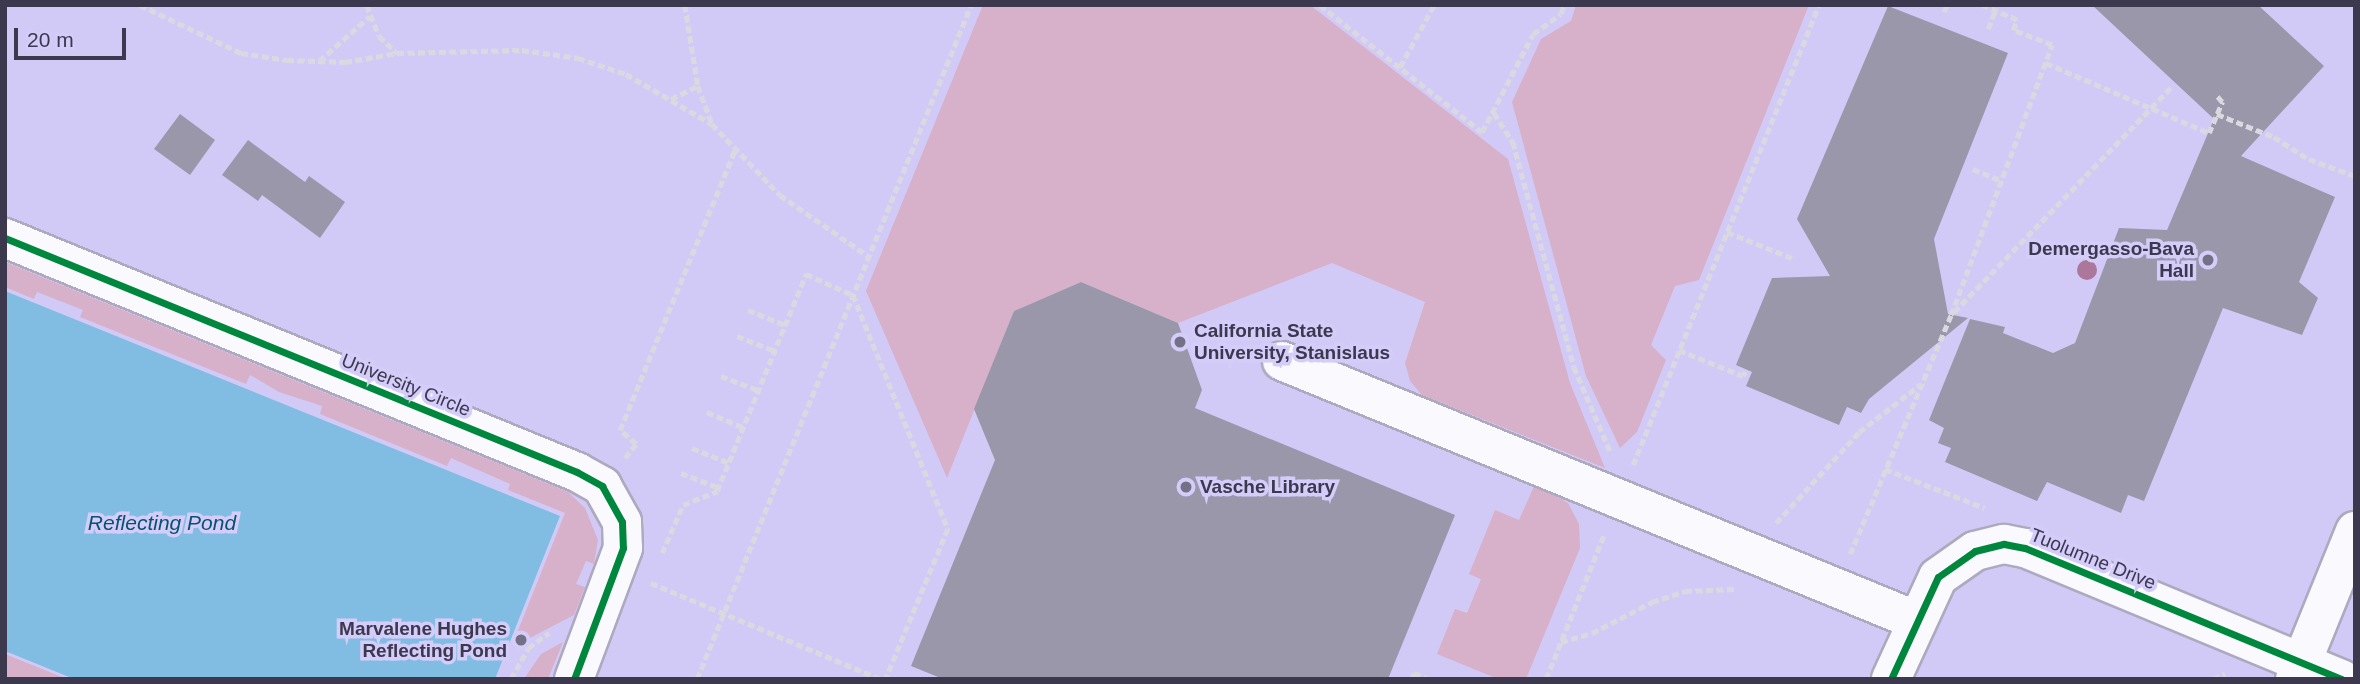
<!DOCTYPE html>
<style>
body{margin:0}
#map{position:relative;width:2360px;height:684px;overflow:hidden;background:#dbd7ef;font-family:Arial,sans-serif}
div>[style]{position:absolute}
.built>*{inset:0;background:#d2caf6}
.green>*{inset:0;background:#d7b0ca}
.water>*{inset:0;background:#81bde3}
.building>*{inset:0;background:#9a97aa}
.path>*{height:4.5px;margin-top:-2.25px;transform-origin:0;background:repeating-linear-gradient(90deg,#dad9e1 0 7px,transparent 0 10.5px)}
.roads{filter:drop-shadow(2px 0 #ada9be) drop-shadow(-2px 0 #ada9be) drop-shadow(0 2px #ada9be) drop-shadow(0 -2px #ada9be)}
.minor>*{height:38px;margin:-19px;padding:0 19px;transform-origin:19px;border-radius:19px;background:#faf9fd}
.cycleway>*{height:7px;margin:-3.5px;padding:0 3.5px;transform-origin:3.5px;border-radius:3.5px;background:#00873e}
.trees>*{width:20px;height:20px;margin:-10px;border-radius:50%;background:#ac779b}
.dots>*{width:19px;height:19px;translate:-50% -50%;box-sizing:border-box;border:4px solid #d4cdf9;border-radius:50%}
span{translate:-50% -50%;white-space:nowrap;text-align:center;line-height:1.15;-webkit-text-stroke:7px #d4cdf9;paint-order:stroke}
.poi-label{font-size:19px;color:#3c384e;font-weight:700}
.right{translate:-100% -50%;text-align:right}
.left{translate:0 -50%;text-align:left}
.street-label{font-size:19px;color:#3c384e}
.water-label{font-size:21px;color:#09526f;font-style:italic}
.frame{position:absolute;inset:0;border:7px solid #3c384e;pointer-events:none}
.scale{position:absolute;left:14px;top:28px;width:112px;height:32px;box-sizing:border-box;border:4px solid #3c384e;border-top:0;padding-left:9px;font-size:21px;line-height:24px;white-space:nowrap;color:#3c384e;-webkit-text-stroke:5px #d4cdf9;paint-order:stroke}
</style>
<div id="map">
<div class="built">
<div style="clip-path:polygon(5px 5px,2355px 5px,2355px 679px,5px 679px)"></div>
</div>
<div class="green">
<div style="clip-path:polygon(983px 5px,1310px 5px,1508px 159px,1570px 383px,1605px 468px,1422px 395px,1410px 381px,1405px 363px,1425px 302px,1332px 263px,1178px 323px,1081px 282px,1014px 311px,947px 478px,866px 291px)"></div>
<div style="clip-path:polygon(1576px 5px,1809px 5px,1699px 280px,1675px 286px,1651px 345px,1666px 360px,1637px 432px,1620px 448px,1586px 376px,1512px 102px,1541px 39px,1571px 21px)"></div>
<div style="clip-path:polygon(5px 262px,568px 492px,585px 508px,598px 540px,594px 564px,586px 561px,576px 584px,585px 587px,574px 615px,524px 641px,517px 633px,565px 513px,508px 490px,510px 484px,451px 458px,447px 466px,320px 414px,322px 406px,279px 392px,250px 375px,246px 384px,80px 317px,83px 310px,37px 292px,34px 299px,5px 287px)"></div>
<div style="clip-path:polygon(1535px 484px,1568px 503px,1579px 524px,1580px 548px,1526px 679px,1498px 679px,1437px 654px,1455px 609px,1467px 613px,1481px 579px,1469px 574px,1495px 510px,1519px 520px)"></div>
<div style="clip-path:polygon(563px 642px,548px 679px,524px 679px,541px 654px)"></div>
<div style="clip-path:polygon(5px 654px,67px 679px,5px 679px)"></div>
</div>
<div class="water">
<div style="clip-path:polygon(5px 291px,560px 516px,495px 679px,74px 679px,5px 651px)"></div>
</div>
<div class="building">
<div style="clip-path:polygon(2092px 5px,2258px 5px,2324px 66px,2241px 156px,2335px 197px,2299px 282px,2318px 298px,2302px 335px,2223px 308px,2144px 501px,2128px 495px,2121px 513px,2047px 482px,2037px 501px,1945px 462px,1951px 448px,1938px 443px,1944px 428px,1929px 420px,1970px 319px,2005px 327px,2003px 333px,2053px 353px,2075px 343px,2119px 228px,2167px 230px,2214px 119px)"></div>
<div style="clip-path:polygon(1888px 6px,2008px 53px,1934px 239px,1948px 314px,1968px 318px,1869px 399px,1861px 413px,1847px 407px,1839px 425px,1746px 386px,1752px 372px,1736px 365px,1772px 278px,1830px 276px,1797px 219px)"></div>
<div style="clip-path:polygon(180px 114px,215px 140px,190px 175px,154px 149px)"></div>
<div style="clip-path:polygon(248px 140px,305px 182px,309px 176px,345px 202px,320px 238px,262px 195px,258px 201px,222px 175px)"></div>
<div style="clip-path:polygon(1081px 282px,1178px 323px,1202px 390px,1195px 408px,1455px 515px,1388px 679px,943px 679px,911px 666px,995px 460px,974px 409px,1014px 311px)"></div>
</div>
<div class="path">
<div style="left:140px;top:5px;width:112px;rotate:25.4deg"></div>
<div style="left:241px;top:53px;width:47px;rotate:8.7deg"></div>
<div style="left:287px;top:60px;width:58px;rotate:2deg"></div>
<div style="left:345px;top:62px;width:53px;rotate:-9.8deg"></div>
<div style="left:397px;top:53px;width:125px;rotate:-1.4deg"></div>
<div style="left:522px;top:50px;width:57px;rotate:8.1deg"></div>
<div style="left:578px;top:58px;width:51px;rotate:18.4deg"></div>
<div style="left:626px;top:74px;width:99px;rotate:30.2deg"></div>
<div style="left:367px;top:5px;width:33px;rotate:69deg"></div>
<div style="left:379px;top:36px;width:25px;rotate:43deg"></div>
<div style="left:685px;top:5px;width:82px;rotate:80.9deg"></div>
<div style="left:698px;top:86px;width:40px;rotate:69.8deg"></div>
<div style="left:712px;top:124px;width:98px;rotate:46.2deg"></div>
<div style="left:780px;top:195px;width:107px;rotate:34.7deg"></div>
<div style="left:1320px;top:5px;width:206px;rotate:38.1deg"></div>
<div style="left:1482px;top:132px;width:110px;rotate:-62.5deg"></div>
<div style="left:1533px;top:34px;width:34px;rotate:-36deg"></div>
<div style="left:1561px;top:14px;width:9px;rotate:-72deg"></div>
<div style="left:1944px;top:12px;width:8px;rotate:-67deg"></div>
<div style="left:1988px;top:29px;width:19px;rotate:-69deg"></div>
<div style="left:319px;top:61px;width:67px;rotate:-41.3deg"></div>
<div style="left:2046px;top:63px;width:177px;rotate:23.2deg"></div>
<div style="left:2209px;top:133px;width:34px;rotate:-67deg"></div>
<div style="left:2222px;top:102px;width:9px;rotate:-131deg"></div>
<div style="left:1400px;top:67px;width:71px;rotate:-61.3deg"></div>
<div style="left:671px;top:99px;width:30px;rotate:-26deg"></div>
<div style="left:1494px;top:113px;width:35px;rotate:57deg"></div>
<div style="left:1513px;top:142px;width:233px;rotate:74.8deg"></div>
<div style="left:1574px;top:367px;width:94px;rotate:66.7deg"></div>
<div style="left:2217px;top:114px;width:61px;rotate:22deg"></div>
<div style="left:2274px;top:137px;width:41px;rotate:32.2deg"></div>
<div style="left:2309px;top:159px;width:49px;rotate:20.3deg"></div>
<div style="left:1973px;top:169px;width:29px;rotate:22deg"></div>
<div style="left:1727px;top:232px;width:70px;rotate:21.8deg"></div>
<div style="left:748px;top:310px;width:40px;rotate:22deg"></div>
<div style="left:1954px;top:312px;width:315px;rotate:-46deg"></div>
<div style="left:737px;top:336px;width:41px;rotate:21.5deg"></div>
<div style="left:1679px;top:350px;width:69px;rotate:22.1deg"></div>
<div style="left:1743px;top:376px;width:5px;rotate:-68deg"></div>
<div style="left:721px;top:376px;width:40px;rotate:21deg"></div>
<div style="left:707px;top:412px;width:39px;rotate:23deg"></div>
<div style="left:692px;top:448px;width:40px;rotate:22deg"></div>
<div style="left:625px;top:458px;width:18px;rotate:-52deg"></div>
<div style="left:636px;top:444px;width:21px;rotate:-139deg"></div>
<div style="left:620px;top:430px;width:303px;rotate:-67.7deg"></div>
<div style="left:1633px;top:465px;width:496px;rotate:-68deg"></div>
<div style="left:1885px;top:469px;width:107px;rotate:21.3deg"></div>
<div style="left:681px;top:473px;width:40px;rotate:21deg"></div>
<div style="left:1776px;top:523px;width:123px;rotate:-47.6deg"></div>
<div style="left:1859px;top:432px;width:78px;rotate:-37.7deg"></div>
<div style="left:662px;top:553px;width:52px;rotate:-66.4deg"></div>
<div style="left:683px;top:505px;width:37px;rotate:-22deg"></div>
<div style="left:717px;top:491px;width:235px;rotate:-67.7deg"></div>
<div style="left:806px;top:274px;width:51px;rotate:24.1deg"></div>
<div style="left:853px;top:295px;width:253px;rotate:67.9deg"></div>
<div style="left:948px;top:529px;width:162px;rotate:112.5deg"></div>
<div style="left:1850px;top:554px;width:259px;rotate:-67.1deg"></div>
<div style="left:1951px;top:315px;width:288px;rotate:-69.5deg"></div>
<div style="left:2052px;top:45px;width:42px;rotate:-159deg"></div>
<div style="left:2013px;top:30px;width:11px;rotate:-68deg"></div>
<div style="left:2017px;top:20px;width:38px;rotate:-157deg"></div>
<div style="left:651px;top:583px;width:249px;rotate:22.7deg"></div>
<div style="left:1561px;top:642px;width:32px;rotate:-16deg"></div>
<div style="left:1592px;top:633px;width:68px;rotate:-27.3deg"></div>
<div style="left:1652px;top:602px;width:35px;rotate:-18deg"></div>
<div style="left:1685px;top:591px;width:49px;rotate:-2.3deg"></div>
<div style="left:511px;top:679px;width:35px;rotate:-61deg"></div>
<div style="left:528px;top:648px;width:26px;rotate:-36deg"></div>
<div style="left:697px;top:679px;width:728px;rotate:-67.88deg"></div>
<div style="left:1412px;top:679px;width:6px;rotate:-72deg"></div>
<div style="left:1414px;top:673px;width:16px;rotate:22deg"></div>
<div style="left:1546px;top:679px;width:155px;rotate:-68.1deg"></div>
<div style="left:2213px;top:679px;width:13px;rotate:-23deg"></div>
</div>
<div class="roads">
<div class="minor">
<div style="left:5px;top:238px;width:618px;rotate:22.25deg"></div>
<div style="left:577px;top:472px;width:29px;rotate:29deg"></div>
<div style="left:602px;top:486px;width:41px;rotate:60.9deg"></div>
<div style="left:622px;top:522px;width:26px;rotate:88deg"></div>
<div style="left:623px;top:548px;width:140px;rotate:110.5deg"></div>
<div style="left:1282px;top:361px;width:684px;rotate:22.25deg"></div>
<div style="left:1891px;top:679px;width:112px;rotate:-65.3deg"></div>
<div style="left:1938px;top:577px;width:45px;rotate:-35.1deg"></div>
<div style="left:1975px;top:551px;width:30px;rotate:-14deg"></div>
<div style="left:2004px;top:544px;width:21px;rotate:11deg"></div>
<div style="left:2025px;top:548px;width:343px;rotate:22.5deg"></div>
<div style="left:2295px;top:679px;width:160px;rotate:-67.9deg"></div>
</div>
</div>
<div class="cycleway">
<div style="left:5px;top:238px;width:618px;rotate:22.25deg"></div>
<div style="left:577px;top:472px;width:29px;rotate:29deg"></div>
<div style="left:602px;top:486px;width:41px;rotate:60.9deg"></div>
<div style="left:622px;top:522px;width:26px;rotate:88deg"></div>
<div style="left:623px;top:548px;width:140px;rotate:110.5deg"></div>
<div style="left:1891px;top:679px;width:112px;rotate:-65.3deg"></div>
<div style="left:1938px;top:577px;width:45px;rotate:-35.1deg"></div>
<div style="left:1975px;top:551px;width:30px;rotate:-14deg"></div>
<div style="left:2004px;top:544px;width:21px;rotate:11deg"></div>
<div style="left:2025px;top:548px;width:343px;rotate:22.5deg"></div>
</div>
<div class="trees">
<div style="left:2087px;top:270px"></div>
</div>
<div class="dots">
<div style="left:2208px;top:260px;background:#747086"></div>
<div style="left:1180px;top:342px;background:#747086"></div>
<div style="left:1186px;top:487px;background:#747086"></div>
<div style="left:521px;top:640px;background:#747086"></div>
</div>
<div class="poi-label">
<span class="right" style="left:2194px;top:260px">Demergasso-Bava<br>Hall</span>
<span class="left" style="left:1194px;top:342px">California State<br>University, Stanislaus</span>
<span class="left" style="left:1200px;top:487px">Vasche Library</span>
<span class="right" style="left:507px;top:640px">Marvalene Hughes<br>Reflecting Pond</span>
</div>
<div class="street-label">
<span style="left:406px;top:385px;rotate:22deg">University Circle</span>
<span style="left:2093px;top:559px;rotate:22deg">Tuolumne Drive</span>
</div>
<div class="water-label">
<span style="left:162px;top:523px">Reflecting Pond</span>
</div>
<div class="frame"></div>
<div class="scale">20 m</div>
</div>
